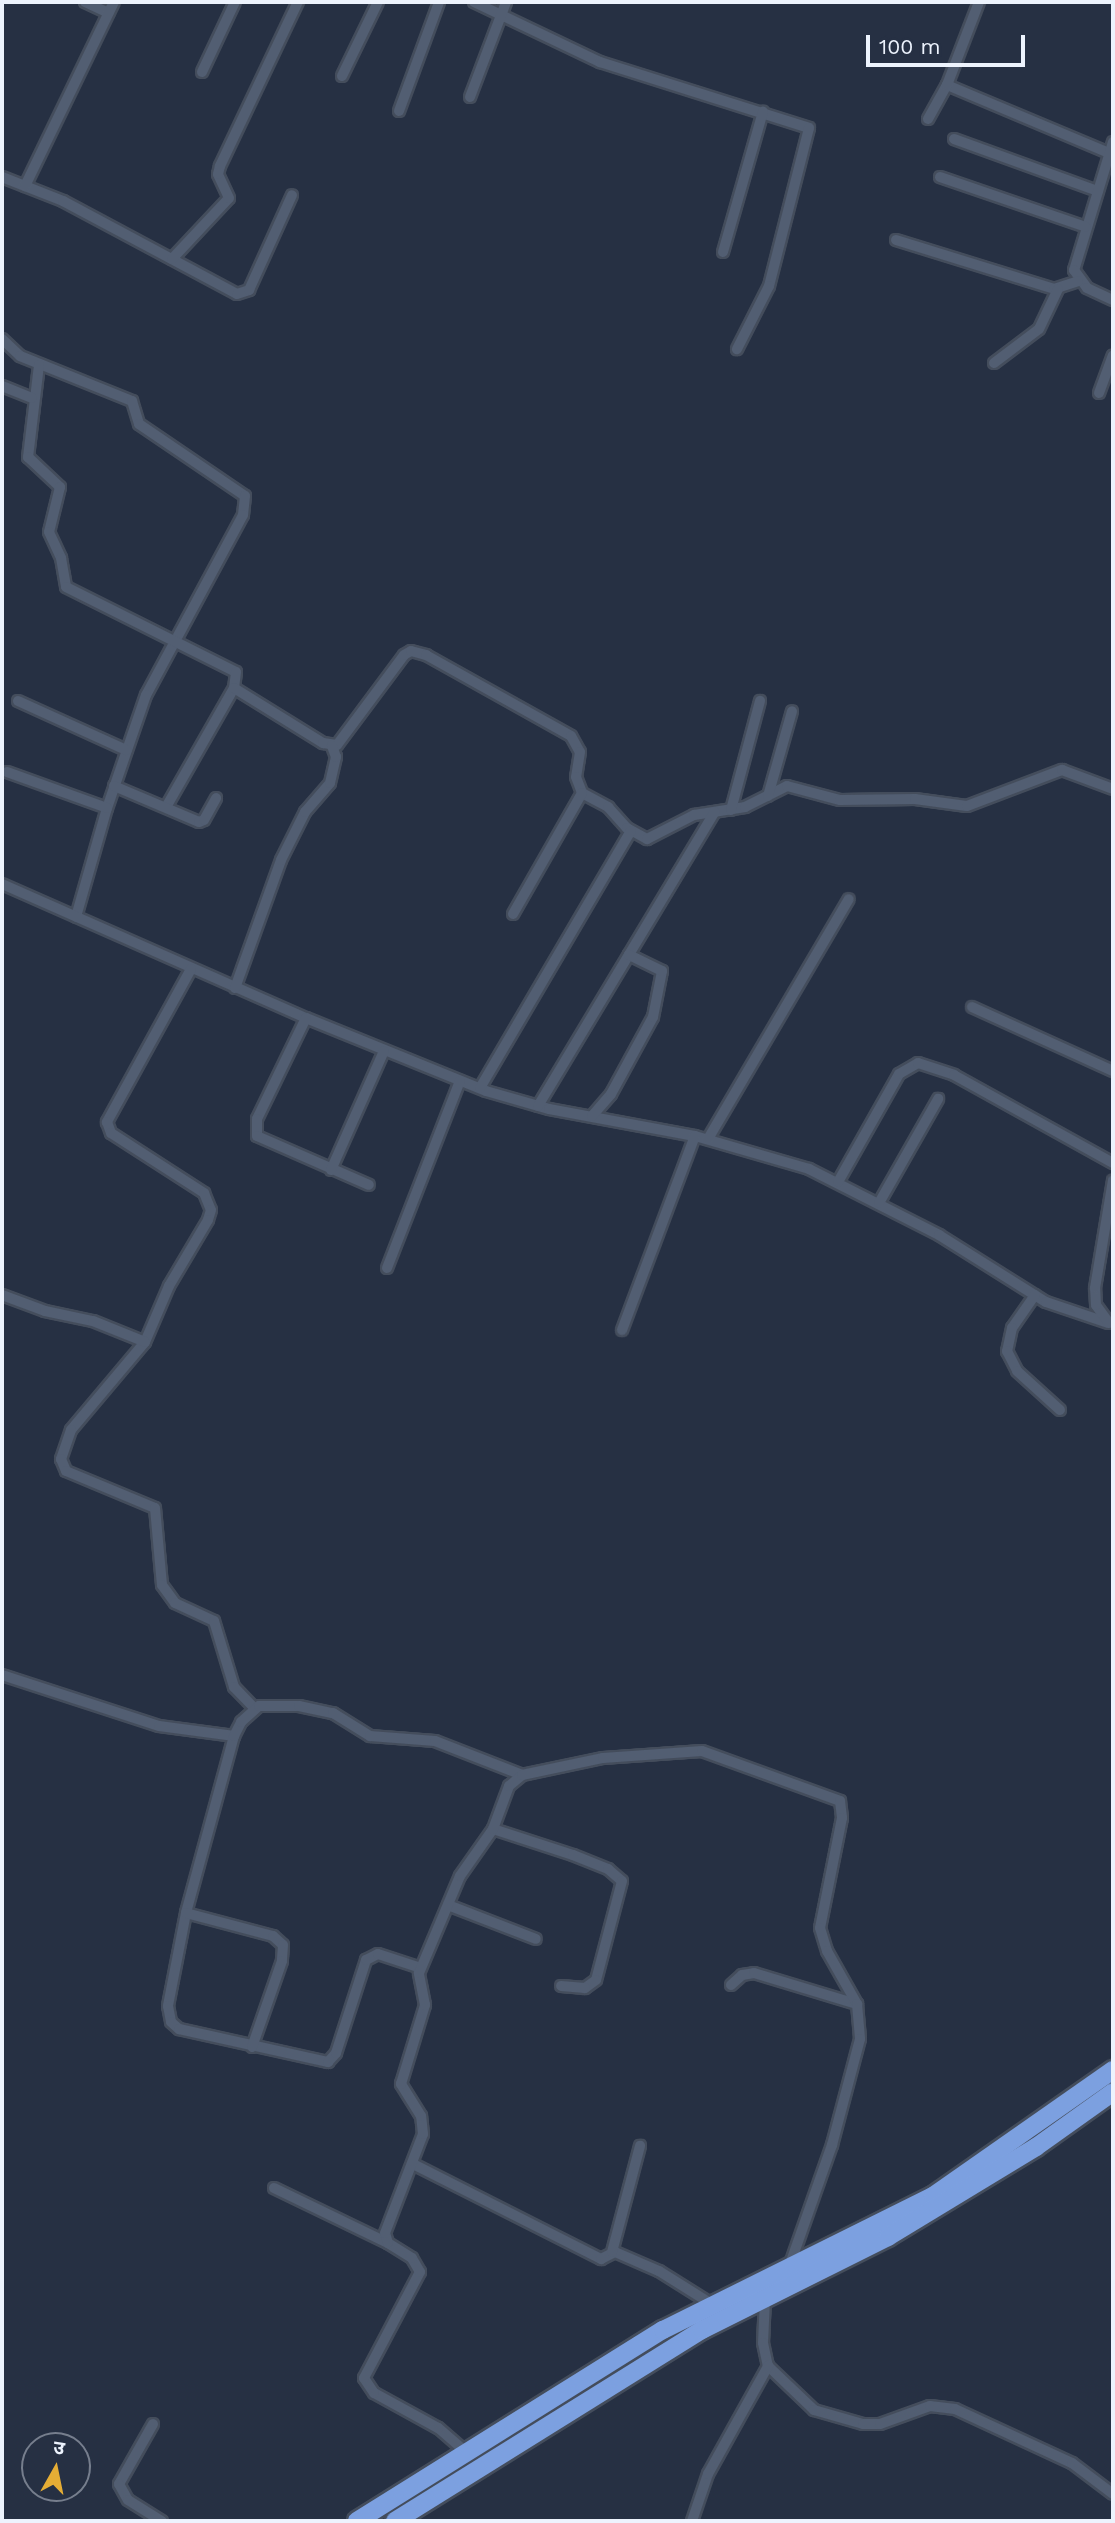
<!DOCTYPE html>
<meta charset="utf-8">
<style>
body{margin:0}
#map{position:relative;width:1115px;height:2523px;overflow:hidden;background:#263043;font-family:"Work Sans","Noto Sans Devanagari",sans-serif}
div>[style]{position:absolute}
.roads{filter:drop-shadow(2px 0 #444d5c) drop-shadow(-2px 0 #444d5c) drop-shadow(0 2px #444d5c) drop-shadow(0 -2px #444d5c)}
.minor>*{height:10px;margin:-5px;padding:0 5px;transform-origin:5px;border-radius:5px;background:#525e72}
.trunk>*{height:18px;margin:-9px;padding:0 9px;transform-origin:9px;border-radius:9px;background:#7ca0e0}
span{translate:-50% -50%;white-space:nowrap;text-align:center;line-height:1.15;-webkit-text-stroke:7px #263043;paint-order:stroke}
.frame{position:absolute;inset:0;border:4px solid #edf3fd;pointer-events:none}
.north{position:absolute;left:21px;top:2432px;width:70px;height:70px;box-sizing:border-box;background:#263043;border:2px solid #767e8d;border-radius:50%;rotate:9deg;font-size:19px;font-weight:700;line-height:28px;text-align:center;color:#edf3fd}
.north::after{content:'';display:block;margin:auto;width:24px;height:32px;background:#e5ad35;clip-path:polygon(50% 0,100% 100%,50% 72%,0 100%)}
.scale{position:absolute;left:866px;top:35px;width:159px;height:32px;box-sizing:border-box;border:4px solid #edf3fd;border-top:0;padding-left:9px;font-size:21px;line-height:24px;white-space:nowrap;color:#edf3fd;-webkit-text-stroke:5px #263043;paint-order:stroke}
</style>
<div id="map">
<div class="roads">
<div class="minor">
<div style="left:85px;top:2px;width:26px;rotate:25deg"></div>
<div style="left:474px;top:2px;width:140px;rotate:25.5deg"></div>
<div style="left:600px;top:62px;width:219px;rotate:17.5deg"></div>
<div style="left:809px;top:128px;width:163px;rotate:104.2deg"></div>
<div style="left:769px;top:286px;width:71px;rotate:116.9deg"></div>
<div style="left:202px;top:72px;width:77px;rotate:-64.8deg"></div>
<div style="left:342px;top:76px;width:82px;rotate:-64.1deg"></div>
<div style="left:947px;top:85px;width:176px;rotate:22.8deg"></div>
<div style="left:470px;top:97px;width:102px;rotate:-69.2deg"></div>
<div style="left:399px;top:111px;width:116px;rotate:-69.8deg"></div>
<div style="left:928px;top:119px;width:39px;rotate:-61deg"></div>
<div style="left:947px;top:85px;width:89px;rotate:-68.9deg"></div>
<div style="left:954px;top:139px;width:153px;rotate:19.9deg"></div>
<div style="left:1113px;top:142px;width:134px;rotate:106.9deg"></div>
<div style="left:1074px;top:270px;width:22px;rotate:54deg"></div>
<div style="left:1087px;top:288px;width:29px;rotate:25deg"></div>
<div style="left:2px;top:177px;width:66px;rotate:21.5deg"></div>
<div style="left:63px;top:201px;width:197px;rotate:28.1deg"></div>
<div style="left:237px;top:294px;width:13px;rotate:-18deg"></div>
<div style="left:249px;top:290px;width:104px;rotate:-65.6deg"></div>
<div style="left:940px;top:177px;width:154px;rotate:18.9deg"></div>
<div style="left:25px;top:186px;width:204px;rotate:-64.2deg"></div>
<div style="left:896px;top:240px;width:165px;rotate:17.2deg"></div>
<div style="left:1054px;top:289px;width:25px;rotate:-18deg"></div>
<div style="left:723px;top:252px;width:146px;rotate:-74.1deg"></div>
<div style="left:172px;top:259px;width:83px;rotate:-46.9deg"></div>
<div style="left:229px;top:198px;width:26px;rotate:-115deg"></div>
<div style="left:218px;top:174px;width:8px;rotate:-76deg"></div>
<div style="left:220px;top:166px;width:182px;rotate:-64.6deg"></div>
<div style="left:2px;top:339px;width:25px;rotate:43deg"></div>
<div style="left:20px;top:356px;width:121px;rotate:21.9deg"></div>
<div style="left:132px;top:401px;width:24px;rotate:73deg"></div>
<div style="left:139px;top:424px;width:128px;rotate:34.2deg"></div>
<div style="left:245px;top:496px;width:19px;rotate:96deg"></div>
<div style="left:243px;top:515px;width:204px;rotate:118.3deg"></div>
<div style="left:146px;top:695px;width:120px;rotate:109deg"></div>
<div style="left:107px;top:808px;width:113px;rotate:105.9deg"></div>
<div style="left:994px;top:363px;width:56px;rotate:-37.1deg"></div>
<div style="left:1039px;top:329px;width:44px;rotate:-64.6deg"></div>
<div style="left:39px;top:365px;width:93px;rotate:96.8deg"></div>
<div style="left:28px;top:457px;width:44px;rotate:43.2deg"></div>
<div style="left:60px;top:487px;width:46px;rotate:103.7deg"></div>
<div style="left:49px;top:532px;width:29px;rotate:65deg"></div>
<div style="left:61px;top:558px;width:29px;rotate:80deg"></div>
<div style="left:66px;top:587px;width:190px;rotate:26.6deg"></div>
<div style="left:236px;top:672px;width:16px;rotate:97deg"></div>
<div style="left:234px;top:688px;width:137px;rotate:119.7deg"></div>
<div style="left:2px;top:386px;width:32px;rotate:22deg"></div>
<div style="left:1099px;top:393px;width:40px;rotate:-69.8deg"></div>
<div style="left:234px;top:688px;width:105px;rotate:31.7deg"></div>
<div style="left:323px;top:743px;width:14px;rotate:8deg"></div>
<div style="left:337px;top:745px;width:112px;rotate:-53.3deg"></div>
<div style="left:404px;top:655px;width:8px;rotate:-30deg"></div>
<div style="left:411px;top:651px;width:16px;rotate:15deg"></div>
<div style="left:426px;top:655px;width:166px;rotate:29.2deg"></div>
<div style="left:571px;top:736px;width:18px;rotate:61deg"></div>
<div style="left:580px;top:752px;width:25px;rotate:99deg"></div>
<div style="left:576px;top:777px;width:17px;rotate:69deg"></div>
<div style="left:582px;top:793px;width:30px;rotate:28deg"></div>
<div style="left:608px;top:807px;width:28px;rotate:48deg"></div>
<div style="left:627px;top:828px;width:23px;rotate:29deg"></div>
<div style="left:647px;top:839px;width:53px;rotate:-27.1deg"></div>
<div style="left:694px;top:815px;width:52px;rotate:-8.9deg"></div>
<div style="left:745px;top:807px;width:47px;rotate:-26.6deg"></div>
<div style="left:787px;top:786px;width:55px;rotate:14.8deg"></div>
<div style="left:840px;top:800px;width:75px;rotate:-0.8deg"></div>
<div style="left:915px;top:799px;width:52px;rotate:7.7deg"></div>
<div style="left:967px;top:806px;width:102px;rotate:-20.8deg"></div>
<div style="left:1062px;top:770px;width:54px;rotate:20.4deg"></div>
<div style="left:18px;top:701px;width:119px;rotate:24.4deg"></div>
<div style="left:7px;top:772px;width:106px;rotate:19.8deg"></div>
<div style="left:114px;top:786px;width:92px;rotate:23deg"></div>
<div style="left:199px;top:822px;width:5px;rotate:-22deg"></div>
<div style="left:204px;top:820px;width:25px;rotate:-61deg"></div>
<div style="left:768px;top:796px;width:88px;rotate:-74.2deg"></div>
<div style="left:731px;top:810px;width:113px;rotate:-75.1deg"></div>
<div style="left:2px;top:884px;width:332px;rotate:23.8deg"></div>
<div style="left:306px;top:1018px;width:194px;rotate:22.1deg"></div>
<div style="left:486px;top:1091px;width:66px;rotate:15.9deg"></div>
<div style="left:549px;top:1109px;width:148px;rotate:10.5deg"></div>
<div style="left:695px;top:1136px;width:119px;rotate:16.1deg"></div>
<div style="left:809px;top:1169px;width:146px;rotate:26.9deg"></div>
<div style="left:939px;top:1235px;width:126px;rotate:32.1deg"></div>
<div style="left:1046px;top:1302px;width:65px;rotate:18.7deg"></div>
<div style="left:513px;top:914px;width:139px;rotate:-60.3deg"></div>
<div style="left:191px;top:969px;width:175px;rotate:118.8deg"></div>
<div style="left:107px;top:1122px;width:12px;rotate:70deg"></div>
<div style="left:111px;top:1133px;width:111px;rotate:32.8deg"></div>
<div style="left:204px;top:1193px;width:18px;rotate:68deg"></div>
<div style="left:211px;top:1210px;width:10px;rotate:107deg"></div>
<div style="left:208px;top:1220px;width:77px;rotate:120.6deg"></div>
<div style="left:169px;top:1286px;width:61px;rotate:113.2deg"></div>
<div style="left:145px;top:1342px;width:115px;rotate:130.1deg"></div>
<div style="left:71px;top:1430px;width:31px;rotate:109deg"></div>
<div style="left:61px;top:1459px;width:13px;rotate:67deg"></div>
<div style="left:66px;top:1471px;width:96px;rotate:22.6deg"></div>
<div style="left:155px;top:1508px;width:77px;rotate:84.8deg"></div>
<div style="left:162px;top:1585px;width:22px;rotate:54deg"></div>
<div style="left:175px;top:1603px;width:43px;rotate:24.8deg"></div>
<div style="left:214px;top:1621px;width:69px;rotate:73.1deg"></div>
<div style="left:234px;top:1687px;width:29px;rotate:46deg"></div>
<div style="left:235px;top:988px;width:136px;rotate:-70.2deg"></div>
<div style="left:281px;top:860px;width:54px;rotate:-63.4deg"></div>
<div style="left:305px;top:812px;width:38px;rotate:-49deg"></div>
<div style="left:330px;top:783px;width:27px;rotate:-77deg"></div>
<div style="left:336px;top:757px;width:12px;rotate:-110deg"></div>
<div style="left:972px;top:1007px;width:155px;rotate:24.4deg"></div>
<div style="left:306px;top:1018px;width:112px;rotate:115.9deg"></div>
<div style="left:257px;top:1119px;width:17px;rotate:90deg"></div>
<div style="left:257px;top:1136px;width:122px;rotate:23.6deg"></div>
<div style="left:480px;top:1088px;width:298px;rotate:-59.6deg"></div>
<div style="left:538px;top:1106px;width:343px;rotate:-59deg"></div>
<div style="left:592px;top:1116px;width:29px;rotate:-49deg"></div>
<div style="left:611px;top:1094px;width:88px;rotate:-61.4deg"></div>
<div style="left:653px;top:1017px;width:47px;rotate:-78.9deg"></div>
<div style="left:662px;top:971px;width:37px;rotate:-154deg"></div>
<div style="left:708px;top:1139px;width:278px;rotate:-59.6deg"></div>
<div style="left:331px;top:1170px;width:130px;rotate:-66deg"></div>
<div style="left:838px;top:1182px;width:124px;rotate:-60.5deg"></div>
<div style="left:899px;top:1074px;width:22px;rotate:-30deg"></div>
<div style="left:918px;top:1063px;width:38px;rotate:18deg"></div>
<div style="left:954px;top:1075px;width:182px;rotate:29deg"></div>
<div style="left:879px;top:1203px;width:120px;rotate:-60.4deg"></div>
<div style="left:387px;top:1268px;width:201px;rotate:-68.7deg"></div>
<div style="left:2px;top:1295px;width:46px;rotate:20.4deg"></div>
<div style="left:45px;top:1311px;width:49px;rotate:11.8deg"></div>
<div style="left:93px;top:1321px;width:56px;rotate:22deg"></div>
<div style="left:1035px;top:1295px;width:40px;rotate:124.9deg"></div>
<div style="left:1012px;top:1328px;width:24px;rotate:102deg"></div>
<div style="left:1007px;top:1351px;width:22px;rotate:63deg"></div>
<div style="left:1017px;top:1371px;width:58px;rotate:42.2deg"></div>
<div style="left:1109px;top:1323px;width:22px;rotate:-126deg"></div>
<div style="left:1096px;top:1305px;width:17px;rotate:-93deg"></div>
<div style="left:1095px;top:1288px;width:109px;rotate:-80.5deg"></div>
<div style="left:622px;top:1330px;width:207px;rotate:-69.4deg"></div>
<div style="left:2px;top:1675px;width:165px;rotate:18deg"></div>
<div style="left:159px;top:1726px;width:76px;rotate:7.6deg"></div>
<div style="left:234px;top:1736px;width:183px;rotate:105.2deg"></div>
<div style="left:186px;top:1913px;width:95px;rotate:101deg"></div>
<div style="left:168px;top:2006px;width:16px;rotate:79deg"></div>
<div style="left:171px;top:2022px;width:11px;rotate:41deg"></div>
<div style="left:179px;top:2029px;width:153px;rotate:12.5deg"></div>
<div style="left:328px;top:2062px;width:12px;rotate:-48deg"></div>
<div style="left:336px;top:2053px;width:98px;rotate:-72.1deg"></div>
<div style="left:366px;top:1960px;width:13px;rotate:-27deg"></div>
<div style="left:378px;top:1954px;width:45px;rotate:18deg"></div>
<div style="left:234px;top:1736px;width:16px;rotate:-63deg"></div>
<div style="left:241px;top:1722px;width:24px;rotate:-42deg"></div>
<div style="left:259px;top:1706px;width:40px"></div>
<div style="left:299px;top:1706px;width:35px;rotate:12deg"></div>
<div style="left:333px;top:1713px;width:44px;rotate:31.9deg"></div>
<div style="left:370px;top:1736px;width:65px;rotate:4.4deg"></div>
<div style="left:435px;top:1741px;width:93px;rotate:21.3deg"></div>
<div style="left:493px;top:1829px;width:84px;rotate:18deg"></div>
<div style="left:573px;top:1855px;width:38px;rotate:22deg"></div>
<div style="left:608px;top:1869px;width:18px;rotate:41deg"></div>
<div style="left:622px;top:1881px;width:102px;rotate:104.7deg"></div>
<div style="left:596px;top:1980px;width:14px;rotate:144deg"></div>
<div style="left:585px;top:1988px;width:24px;rotate:-175deg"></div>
<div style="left:448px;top:1905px;width:94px;rotate:21.1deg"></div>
<div style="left:186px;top:1913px;width:90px;rotate:14.8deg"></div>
<div style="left:273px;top:1936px;width:13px;rotate:42deg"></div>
<div style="left:283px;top:1945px;width:16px;rotate:94deg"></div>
<div style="left:282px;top:1961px;width:91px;rotate:109.2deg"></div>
<div style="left:731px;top:1985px;width:15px;rotate:-42deg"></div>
<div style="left:742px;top:1975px;width:12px;rotate:-9deg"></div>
<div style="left:754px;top:1973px;width:108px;rotate:16.8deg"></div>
<div style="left:413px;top:2164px;width:211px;rotate:26.8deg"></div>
<div style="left:601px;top:2259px;width:16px;rotate:-27deg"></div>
<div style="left:615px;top:2252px;width:48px;rotate:23.4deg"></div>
<div style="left:659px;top:2271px;width:64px;rotate:32.2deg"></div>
<div style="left:274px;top:2188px;width:127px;rotate:25.8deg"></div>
<div style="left:612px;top:2252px;width:110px;rotate:-75.2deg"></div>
<div style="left:765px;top:2299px;width:44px;rotate:92.6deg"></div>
<div style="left:763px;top:2343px;width:24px;rotate:78deg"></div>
<div style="left:768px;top:2366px;width:64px;rotate:43.7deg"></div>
<div style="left:814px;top:2410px;width:51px;rotate:15.9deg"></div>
<div style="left:863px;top:2424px;width:17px"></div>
<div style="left:880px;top:2424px;width:53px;rotate:-19.8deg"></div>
<div style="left:930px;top:2406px;width:25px;rotate:7deg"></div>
<div style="left:955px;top:2409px;width:129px;rotate:24.8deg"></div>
<div style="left:1072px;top:2463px;width:51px;rotate:37.1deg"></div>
<div style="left:153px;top:2424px;width:69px;rotate:119.5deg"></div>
<div style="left:119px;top:2484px;width:18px;rotate:61deg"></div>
<div style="left:128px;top:2500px;width:40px;rotate:32deg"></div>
<div style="left:466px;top:2452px;width:37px;rotate:-139deg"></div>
<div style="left:438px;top:2428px;width:73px;rotate:-151.3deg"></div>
<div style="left:374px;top:2393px;width:18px;rotate:-124deg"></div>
<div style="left:364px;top:2378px;width:120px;rotate:-62.2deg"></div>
<div style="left:420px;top:2272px;width:16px;rotate:-120deg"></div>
<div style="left:412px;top:2258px;width:28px;rotate:-148deg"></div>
<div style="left:388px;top:2243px;width:10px;rotate:-107deg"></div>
<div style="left:385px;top:2233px;width:106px;rotate:-69deg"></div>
<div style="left:423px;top:2134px;width:18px;rotate:-96deg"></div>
<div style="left:421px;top:2116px;width:38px;rotate:-122deg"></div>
<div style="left:401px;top:2084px;width:83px;rotate:-73.1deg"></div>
<div style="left:425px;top:2005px;width:33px;rotate:-101deg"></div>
<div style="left:419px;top:1973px;width:105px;rotate:-67.1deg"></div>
<div style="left:460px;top:1876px;width:57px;rotate:-54.9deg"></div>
<div style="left:493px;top:1829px;width:46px;rotate:-69.6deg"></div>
<div style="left:509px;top:1786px;width:17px;rotate:-40deg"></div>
<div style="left:522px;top:1775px;width:83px;rotate:-11.9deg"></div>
<div style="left:603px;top:1758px;width:99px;rotate:-4deg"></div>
<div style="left:702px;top:1751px;width:147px;rotate:19.9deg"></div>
<div style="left:840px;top:1801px;width:17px;rotate:83deg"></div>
<div style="left:842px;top:1818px;width:112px;rotate:101.3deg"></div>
<div style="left:820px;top:1928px;width:24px;rotate:73deg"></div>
<div style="left:827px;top:1951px;width:61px;rotate:60.5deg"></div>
<div style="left:857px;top:2004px;width:35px;rotate:85deg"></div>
<div style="left:860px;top:2039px;width:110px;rotate:104.8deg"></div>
<div style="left:832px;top:2145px;width:129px;rotate:109.4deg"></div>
<div style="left:692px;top:2521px;width:50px;rotate:-71.2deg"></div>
<div style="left:708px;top:2474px;width:124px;rotate:-60.9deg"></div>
</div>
<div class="trunk">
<div style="left:357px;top:2521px;width:361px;rotate:-32deg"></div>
<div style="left:663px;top:2330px;width:301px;rotate:-26.4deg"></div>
<div style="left:933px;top:2196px;width:220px;rotate:-35deg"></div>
<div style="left:395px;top:2521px;width:362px;rotate:-31.9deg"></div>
<div style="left:702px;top:2330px;width:208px;rotate:-26.6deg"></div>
<div style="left:888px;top:2237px;width:173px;rotate:-31.3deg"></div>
<div style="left:1036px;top:2147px;width:95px;rotate:-35.5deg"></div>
</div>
</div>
<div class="frame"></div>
<div class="north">उ</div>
<div class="scale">100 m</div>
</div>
